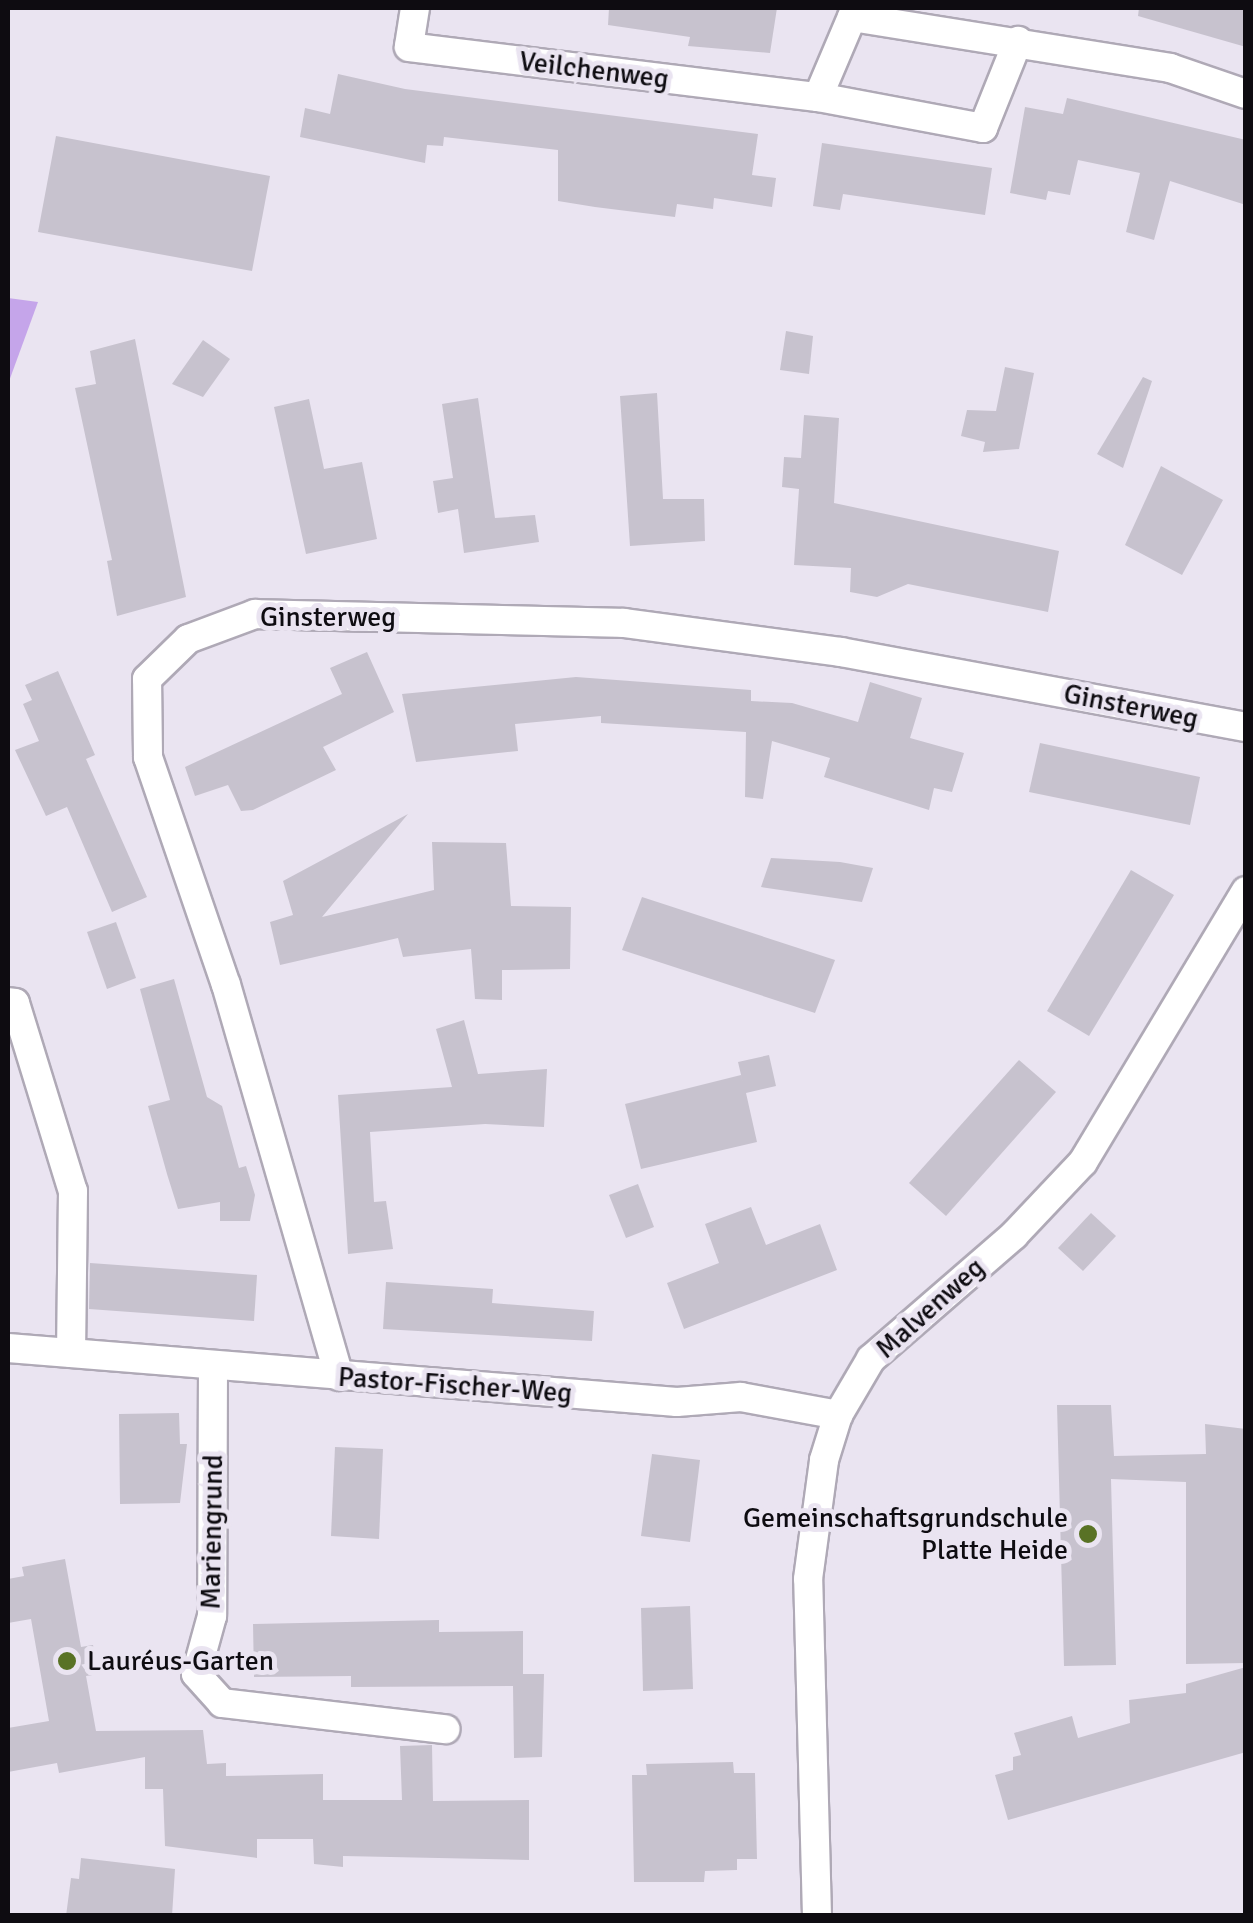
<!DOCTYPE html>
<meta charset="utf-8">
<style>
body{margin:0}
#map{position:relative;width:1253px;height:1923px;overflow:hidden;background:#eae4f1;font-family:Signika,sans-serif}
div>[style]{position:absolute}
.forest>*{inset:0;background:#c5a5ea}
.building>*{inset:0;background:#c7c2ce}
.roads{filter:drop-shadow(2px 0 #afa9b6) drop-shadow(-2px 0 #afa9b6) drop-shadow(0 2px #afa9b6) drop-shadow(0 -2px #afa9b6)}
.street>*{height:28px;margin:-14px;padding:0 14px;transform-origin:14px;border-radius:14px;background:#fff}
.dots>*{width:28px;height:28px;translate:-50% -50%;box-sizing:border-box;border:5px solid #eae4f1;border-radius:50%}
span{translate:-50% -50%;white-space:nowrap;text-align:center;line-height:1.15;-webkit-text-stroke:10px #eae4f1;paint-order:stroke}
.street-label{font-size:28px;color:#0e0c11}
.poi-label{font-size:28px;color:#0e0c11}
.right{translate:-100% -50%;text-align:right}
.left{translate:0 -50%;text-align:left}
.frame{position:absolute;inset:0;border:10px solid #0e0c11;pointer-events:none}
</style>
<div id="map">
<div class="forest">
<div style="clip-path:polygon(8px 298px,38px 302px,8px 384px)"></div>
</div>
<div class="building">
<div style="clip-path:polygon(609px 8px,777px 8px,770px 53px,688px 46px,690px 37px,608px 25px)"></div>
<div style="clip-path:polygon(1139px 8px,1246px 8px,1246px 47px,1138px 16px)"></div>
<div style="clip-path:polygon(338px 74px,405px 89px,758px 134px,752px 175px,776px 178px,772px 207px,714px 198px,713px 209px,677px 204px,675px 217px,595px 207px,558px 201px,558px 150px,444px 137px,443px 146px,427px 145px,425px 163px,300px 137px,305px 108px,330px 114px)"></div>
<div style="clip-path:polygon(1067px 98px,1246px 140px,1246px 205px,1170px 181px,1154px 240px,1126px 232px,1140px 173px,1078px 160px,1070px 195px,1048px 191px,1046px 200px,1010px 193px,1025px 107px,1063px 114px)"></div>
<div style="clip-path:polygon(56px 136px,270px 176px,252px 271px,38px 232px)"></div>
<div style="clip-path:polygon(822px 143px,992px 168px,985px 215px,843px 194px,840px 210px,813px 206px)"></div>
<div style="clip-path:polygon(786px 331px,813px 336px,809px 374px,780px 370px)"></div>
<div style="clip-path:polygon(135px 339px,186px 597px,117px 616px,107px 561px,112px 560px,75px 388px,96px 384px,90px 351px)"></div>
<div style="clip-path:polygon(203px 340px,230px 359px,203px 397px,172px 384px)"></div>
<div style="clip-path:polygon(1005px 367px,1034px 373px,1019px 449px,983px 452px,985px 442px,961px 436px,967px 410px,996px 411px)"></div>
<div style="clip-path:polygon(1143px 377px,1152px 381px,1123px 468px,1097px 454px)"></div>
<div style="clip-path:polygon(657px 393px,663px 499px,704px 499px,705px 541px,630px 546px,620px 396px)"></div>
<div style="clip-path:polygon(478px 398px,495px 518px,535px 515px,539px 542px,464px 553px,458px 509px,438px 513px,433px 481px,453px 478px,442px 404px)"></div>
<div style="clip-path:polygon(309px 399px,324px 469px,362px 462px,377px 539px,306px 554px,274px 407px)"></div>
<div style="clip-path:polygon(804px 415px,839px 418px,834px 503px,1059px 551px,1048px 612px,908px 584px,877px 597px,850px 592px,851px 568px,794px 565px,799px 489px,782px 487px,784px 457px,801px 458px)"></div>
<div style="clip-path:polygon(1161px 466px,1223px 500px,1182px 575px,1125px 545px)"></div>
<div style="clip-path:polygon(367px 652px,394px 712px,323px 747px,336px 770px,253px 810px,241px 811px,228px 785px,195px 796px,185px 767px,342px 694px,330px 668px)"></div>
<div style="clip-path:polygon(58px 671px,95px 755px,86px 759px,147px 897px,112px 912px,67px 807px,46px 816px,15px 750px,39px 741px,23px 704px,32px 700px,25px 685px)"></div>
<div style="clip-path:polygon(576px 677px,751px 690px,751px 701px,792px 703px,858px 722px,870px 682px,922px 698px,910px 738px,964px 753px,952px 792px,934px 788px,929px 810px,824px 777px,830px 758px,772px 741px,763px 799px,745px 797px,746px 732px,601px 723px,601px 716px,515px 724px,518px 751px,416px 762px,402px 694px)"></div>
<div style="clip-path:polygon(1040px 743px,1200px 777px,1190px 825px,1029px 792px)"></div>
<div style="clip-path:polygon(408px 814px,322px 917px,434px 890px,432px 842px,506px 843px,511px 906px,571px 907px,570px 969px,502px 970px,502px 1000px,475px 999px,471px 949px,403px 957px,398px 938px,280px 965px,270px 922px,293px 915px,283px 881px)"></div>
<div style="clip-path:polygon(771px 858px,840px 862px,873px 868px,862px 902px,761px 887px)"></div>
<div style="clip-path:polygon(1131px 870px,1174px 895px,1089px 1036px,1047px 1011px)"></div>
<div style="clip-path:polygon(642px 897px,835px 960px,815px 1013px,622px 950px)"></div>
<div style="clip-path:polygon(116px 922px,136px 978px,107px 989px,87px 932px)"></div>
<div style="clip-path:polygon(174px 979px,207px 1097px,222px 1106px,239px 1168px,246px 1166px,255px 1195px,250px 1221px,220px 1221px,220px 1202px,178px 1209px,167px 1174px,148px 1106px,170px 1100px,140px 989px)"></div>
<div style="clip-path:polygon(464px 1020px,478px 1074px,547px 1069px,544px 1127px,485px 1124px,370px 1132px,374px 1202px,386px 1201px,393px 1249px,348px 1254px,338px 1095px,452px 1087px,436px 1029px)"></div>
<div style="clip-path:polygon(769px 1055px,776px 1086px,746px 1093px,757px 1142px,641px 1169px,625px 1104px,741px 1075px,745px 1092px,738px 1062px)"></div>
<div style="clip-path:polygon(1019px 1060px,1056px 1092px,946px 1216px,909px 1183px)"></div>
<div style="clip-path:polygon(638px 1184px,654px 1227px,626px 1238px,609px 1195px)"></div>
<div style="clip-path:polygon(751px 1207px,766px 1245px,820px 1224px,837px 1270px,684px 1329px,667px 1283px,719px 1263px,705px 1224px)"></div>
<div style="clip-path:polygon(1091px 1213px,1116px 1236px,1083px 1271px,1058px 1248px)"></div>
<div style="clip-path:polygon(90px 1263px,257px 1275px,254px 1321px,89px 1309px)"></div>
<div style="clip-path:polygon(386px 1282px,493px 1289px,492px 1303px,594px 1311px,592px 1341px,383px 1329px)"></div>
<div style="clip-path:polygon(1057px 1405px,1111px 1405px,1114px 1456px,1206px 1454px,1205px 1424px,1246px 1429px,1246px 1663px,1186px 1664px,1186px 1482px,1111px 1479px,1116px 1665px,1064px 1666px)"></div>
<div style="clip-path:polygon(179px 1413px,180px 1444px,187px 1444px,180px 1503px,120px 1504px,119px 1414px)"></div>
<div style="clip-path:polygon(335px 1447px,383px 1449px,379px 1539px,331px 1536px)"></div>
<div style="clip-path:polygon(652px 1454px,700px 1460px,690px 1542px,641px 1536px)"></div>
<div style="clip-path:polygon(65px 1559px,81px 1647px,93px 1645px,99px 1674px,86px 1676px,96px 1731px,203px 1730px,207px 1764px,226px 1763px,226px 1776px,323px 1774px,323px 1800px,402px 1800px,400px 1746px,432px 1745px,433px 1801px,529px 1800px,529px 1860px,343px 1856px,343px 1867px,314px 1864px,313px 1839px,257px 1839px,257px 1858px,165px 1846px,163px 1789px,145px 1789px,145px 1757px,59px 1773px,57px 1763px,8px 1772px,8px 1728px,49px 1721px,31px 1619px,8px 1623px,8px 1579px,24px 1576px,22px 1567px)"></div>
<div style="clip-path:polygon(690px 1606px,693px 1689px,643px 1691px,641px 1608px)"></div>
<div style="clip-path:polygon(439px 1620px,439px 1632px,523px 1631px,523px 1674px,544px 1674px,542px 1757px,514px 1758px,513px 1686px,351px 1687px,351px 1676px,254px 1677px,253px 1624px)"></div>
<div style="clip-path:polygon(1246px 1667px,1246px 1752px,1008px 1820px,995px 1775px,1013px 1770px,1013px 1757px,1021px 1755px,1014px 1733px,1072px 1716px,1078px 1738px,1130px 1723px,1129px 1700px,1186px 1693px,1186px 1684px)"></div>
<div style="clip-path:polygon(733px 1762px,734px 1773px,755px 1773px,757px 1859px,737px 1859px,737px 1870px,705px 1871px,704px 1882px,634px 1882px,632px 1775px,647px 1775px,646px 1764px)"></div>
<div style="clip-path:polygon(81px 1858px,175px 1869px,172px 1916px,66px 1916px,71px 1878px,79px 1879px)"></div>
</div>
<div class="roads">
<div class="street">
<div style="left:415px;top:8px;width:39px;rotate:99deg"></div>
<div style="left:409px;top:47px;width:412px;rotate:7deg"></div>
<div style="left:818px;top:97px;width:87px;rotate:-67deg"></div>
<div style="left:852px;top:17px;width:322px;rotate:9.1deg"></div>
<div style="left:1170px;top:68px;width:80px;rotate:18.9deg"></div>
<div style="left:818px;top:97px;width:168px;rotate:10.6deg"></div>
<div style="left:983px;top:128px;width:94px;rotate:-68.1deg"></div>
<div style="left:8px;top:1002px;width:7px;rotate:8deg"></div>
<div style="left:15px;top:1003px;width:197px;rotate:72.9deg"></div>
<div style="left:73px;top:1191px;width:162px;rotate:90.7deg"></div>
<div style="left:8px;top:1348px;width:671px;rotate:4.61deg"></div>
<div style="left:677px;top:1402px;width:64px;rotate:-4.5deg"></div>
<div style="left:741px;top:1397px;width:99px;rotate:10.5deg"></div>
<div style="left:213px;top:1365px;width:251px;rotate:90.2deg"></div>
<div style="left:212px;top:1616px;width:60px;rotate:105.4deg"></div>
<div style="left:196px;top:1674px;width:39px;rotate:48deg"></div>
<div style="left:222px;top:1703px;width:225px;rotate:6.7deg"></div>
<div style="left:339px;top:1376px;width:407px;rotate:-106.1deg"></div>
<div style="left:226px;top:985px;width:241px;rotate:-108.9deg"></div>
<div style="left:148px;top:757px;width:78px;rotate:-90.7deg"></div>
<div style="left:147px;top:679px;width:57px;rotate:-44.3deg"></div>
<div style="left:188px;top:639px;width:72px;rotate:-20.5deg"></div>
<div style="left:255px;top:614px;width:369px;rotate:1.4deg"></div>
<div style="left:624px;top:623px;width:219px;rotate:7.6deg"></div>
<div style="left:841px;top:652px;width:412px;rotate:10.5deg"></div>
<div style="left:817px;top:1916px;width:337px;rotate:-91.5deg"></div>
<div style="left:808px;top:1579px;width:120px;rotate:-82.3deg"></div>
<div style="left:824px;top:1460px;width:47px;rotate:-72.7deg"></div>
<div style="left:838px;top:1415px;width:65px;rotate:-59.5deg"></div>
<div style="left:871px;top:1359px;width:189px;rotate:-40.9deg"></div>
<div style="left:1014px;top:1235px;width:100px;rotate:-46.6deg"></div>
<div style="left:1083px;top:1162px;width:316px;rotate:-59deg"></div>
</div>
</div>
<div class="dots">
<div style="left:1088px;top:1534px;background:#597225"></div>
<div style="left:67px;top:1661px;background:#597225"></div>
</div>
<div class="street-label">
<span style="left:594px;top:70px;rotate:7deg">Veilchenweg</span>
<span style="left:328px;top:617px">Ginsterweg</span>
<span style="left:1131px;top:706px;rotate:11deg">Ginsterweg</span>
<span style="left:930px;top:1308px;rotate:-42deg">Malvenweg</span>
<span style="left:455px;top:1385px;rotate:4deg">Pastor-Fischer-Weg</span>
<span style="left:212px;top:1532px;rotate:-89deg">Mariengrund</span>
</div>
<div class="poi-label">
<span class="right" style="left:1068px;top:1534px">Gemeinschaftsgrundschule<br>Platte Heide</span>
<span class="left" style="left:87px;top:1661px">Lauréus-Garten</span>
</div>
<div class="frame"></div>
</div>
